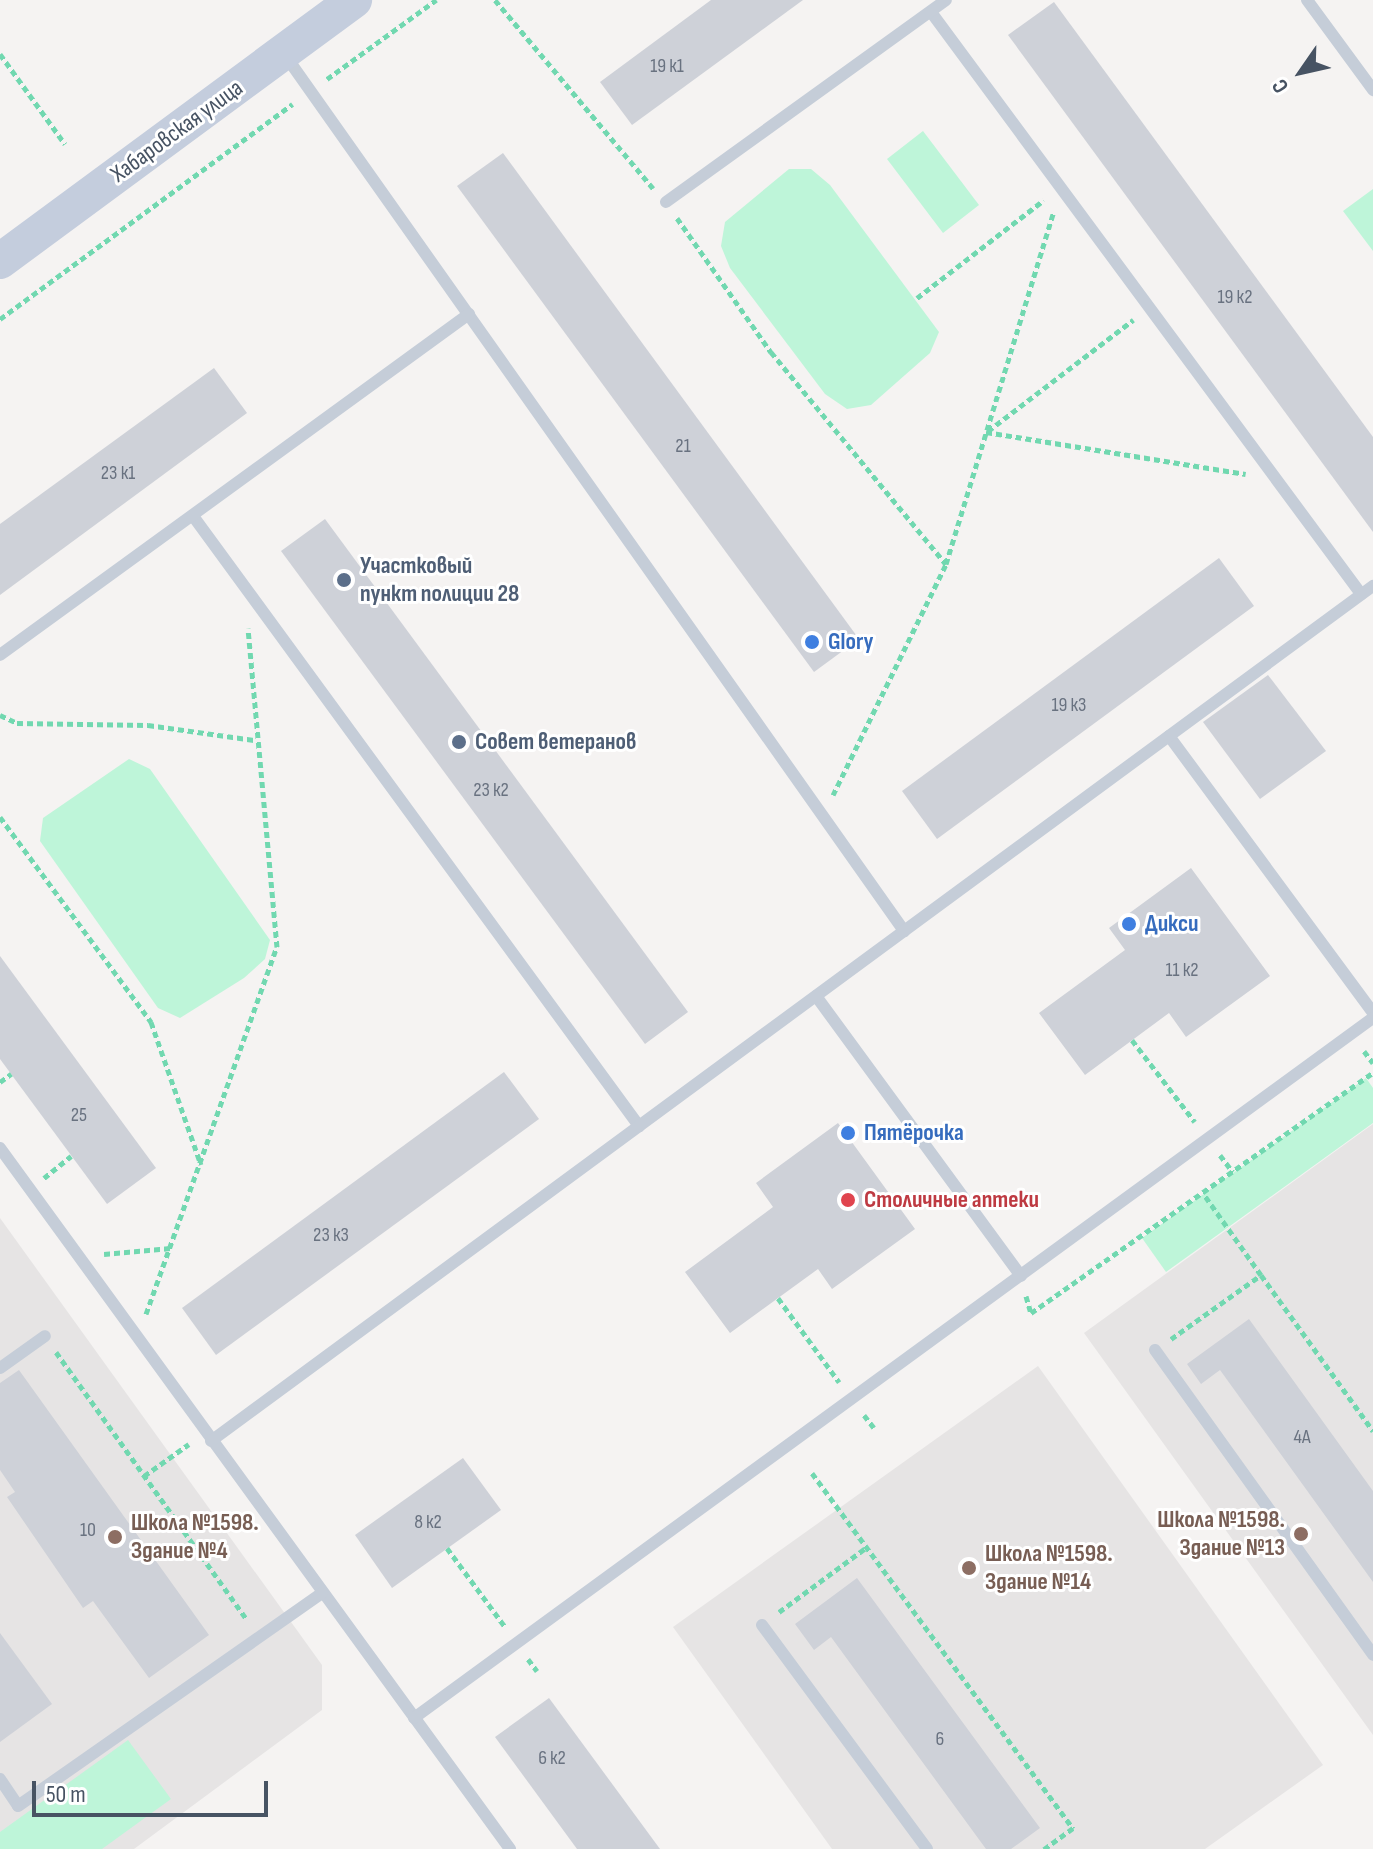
<!DOCTYPE html>
<meta charset="utf-8">
<style>
body{margin:0}
#map{position:relative;width:1373px;height:1849px;overflow:hidden;background:#f5f3f2;font-family:"Sofia Sans Condensed",sans-serif}
div>[style]{position:absolute}
.education>*{inset:0;background:#e6e4e4}
.green>*{inset:0;background:#bef5d9}
.building>*{inset:0;background:#ced1d8}
.path>*{height:5px;margin-top:-2.5px;transform-origin:0;background:repeating-linear-gradient(90deg,#71d8b0 0 6px,transparent 0 10px)}
.lane>*{height:12px;margin:-6px;padding:0 6px;transform-origin:6px;border-radius:6px;background:#c5cdd8}
.secondary>*{height:36px;margin:-18px;padding:0 18px;transform-origin:18px;border-radius:18px;background:#c4cddd}
.dots>*{width:22px;height:22px;translate:-50% -50%;box-sizing:border-box;border:4px solid #fff;border-radius:50%}
span{translate:-50% -50%;white-space:nowrap;text-align:center;line-height:1.15;-webkit-text-stroke:6px #fff;paint-order:stroke}
.number-label{font-size:20px;color:#697280}
.number-label span{-webkit-text-stroke-width:0}
.street-label{font-size:24px;color:#475363}
.service-label{font-size:24px;color:#4e5e75;font-weight:700}
.left{translate:0 -50%;text-align:left}
.shop-label{font-size:24px;color:#366cbe;font-weight:700}
.health-label{font-size:24px;color:#be3a42;font-weight:700}
.education-label{font-size:24px;color:#785e54;font-weight:700}
.right{translate:-100% -50%;text-align:right}
.north{position:absolute;left:1261px;top:32px;width:80px;height:80px;-webkit-text-stroke:6px #fff;paint-order:stroke;rotate:236deg;font-size:22px;font-weight:700;line-height:32px;text-align:center;color:#475363}
.north::after{content:'';display:block;margin:auto;width:28px;height:36px;background:#475363;clip-path:polygon(50% 0,100% 100%,50% 72%,0 100%)}
.scale{position:absolute;left:32px;top:1781px;width:236px;height:36px;box-sizing:border-box;border:4px solid #475363;border-top:0;padding-left:10px;font-size:24px;line-height:28px;white-space:nowrap;color:#475363;-webkit-text-stroke:6px #fff;paint-order:stroke}
</style>
<div id="map">
<div class="education">
<div style="clip-path:polygon(1373px 1124px,1373px 1735px,1084px 1333px)"></div>
<div style="clip-path:polygon(0 1218px,322px 1665px,322px 1710px,134px 1849px,0 1849px)"></div>
<div style="clip-path:polygon(1038px 1366px,1323px 1765px,1205px 1849px,832px 1849px,673px 1627px)"></div>
</div>
<div class="green">
<div style="clip-path:polygon(923px 131px,979px 205px,943px 233px,887px 159px)"></div>
<div style="clip-path:polygon(789px 169px,811px 169px,830px 185px,939px 332px,930px 353px,871px 405px,847px 409px,825px 394px,730px 268px,721px 246px,725px 222px)"></div>
<div style="clip-path:polygon(1373px 189px,1373px 251px,1343px 211px)"></div>
<div style="clip-path:polygon(129px 759px,150px 769px,270px 940px,265px 959px,244px 978px,180px 1018px,158px 1008px,40px 841px,43px 818px)"></div>
<div style="clip-path:polygon(1366px 1078px,1373px 1088px,1373px 1123px,1166px 1272px,1142px 1238px)"></div>
<div style="clip-path:polygon(128px 1740px,171px 1799px,102px 1849px,0 1849px,0 1832px)"></div>
</div>
<div class="building">
<div style="clip-path:polygon(711px 0,803px 0,632px 125px,600px 82px)"></div>
<div style="clip-path:polygon(1054px 2px,1373px 437px,1373px 532px,1008px 35px)"></div>
<div style="clip-path:polygon(503px 153px,859px 639px,814px 672px,457px 186px)"></div>
<div style="clip-path:polygon(214px 368px,247px 413px,0 595px,0 524px)"></div>
<div style="clip-path:polygon(325px 519px,688px 1012px,645px 1044px,281px 551px)"></div>
<div style="clip-path:polygon(1219px 558px,1254px 606px,937px 839px,902px 791px)"></div>
<div style="clip-path:polygon(1268px 675px,1326px 751px,1260px 799px,1203px 722px)"></div>
<div style="clip-path:polygon(1191px 868px,1270px 976px,1186px 1037px,1169px 1013px,1085px 1075px,1039px 1013px,1125px 950px,1109px 928px)"></div>
<div style="clip-path:polygon(0 956px,156px 1168px,107px 1204px,0 1059px)"></div>
<div style="clip-path:polygon(504px 1072px,539px 1119px,216px 1355px,182px 1308px)"></div>
<div style="clip-path:polygon(838px 1123px,915px 1229px,832px 1289px,818px 1269px,730px 1333px,685px 1272px,773px 1207px,756px 1183px)"></div>
<div style="clip-path:polygon(1249px 1319px,1373px 1491px,1373px 1582px,1220px 1370px,1201px 1384px,1187px 1364px)"></div>
<div style="clip-path:polygon(19px 1370px,209px 1635px,149px 1678px,93px 1601px,83px 1608px,7px 1497px,15px 1492px,0 1470px,0 1383px)"></div>
<div style="clip-path:polygon(463px 1458px,501px 1510px,392px 1588px,355px 1535px)"></div>
<div style="clip-path:polygon(857px 1578px,1040px 1828px,1011px 1849px,986px 1849px,831px 1637px,814px 1650px,795px 1624px)"></div>
<div style="clip-path:polygon(0 1633px,52px 1704px,0 1742px)"></div>
<div style="clip-path:polygon(549px 1698px,660px 1849px,577px 1849px,495px 1737px)"></div>
</div>
<div class="path">
<div style="left:495px;top:0;width:246px;rotate:50deg"></div>
<div style="left:0;top:54px;width:111px;rotate:54.2deg"></div>
<div style="left:327px;top:79px;width:135px;rotate:-35.9deg"></div>
<div style="left:677px;top:218px;width:164px;rotate:55deg"></div>
<div style="left:771px;top:352px;width:275px;rotate:50.5deg"></div>
<div style="left:917px;top:298px;width:160px;rotate:-37.7deg"></div>
<div style="left:0;top:319px;width:363px;rotate:-36.3deg"></div>
<div style="left:988px;top:431px;width:183px;rotate:-37.4deg"></div>
<div style="left:986px;top:432px;width:263px;rotate:9.2deg"></div>
<div style="left:0;top:715px;width:19px;rotate:25deg"></div>
<div style="left:17px;top:723px;width:131px;rotate:0.9deg"></div>
<div style="left:148px;top:725px;width:107px;rotate:8.1deg"></div>
<div style="left:833px;top:795px;width:257px;rotate:-63.9deg"></div>
<div style="left:946px;top:564px;width:369px;rotate:-73deg"></div>
<div style="left:0;top:817px;width:255px;rotate:53.6deg"></div>
<div style="left:151px;top:1022px;width:151px;rotate:70.7deg"></div>
<div style="left:1132px;top:1040px;width:103px;rotate:52.5deg"></div>
<div style="left:1364px;top:1051px;width:15px;rotate:53deg"></div>
<div style="left:0;top:1082px;width:14px;rotate:-36deg"></div>
<div style="left:1220px;top:1155px;width:21px;rotate:53deg"></div>
<div style="left:44px;top:1178px;width:35px;rotate:-39deg"></div>
<div style="left:104px;top:1254px;width:67px;rotate:-5.1deg"></div>
<div style="left:1261px;top:1275px;width:192px;rotate:54.3deg"></div>
<div style="left:1026px;top:1296px;width:18px;rotate:74deg"></div>
<div style="left:1031px;top:1313px;width:418px;rotate:-35.1deg"></div>
<div style="left:778px;top:1298px;width:104px;rotate:54deg"></div>
<div style="left:146px;top:1314px;width:390px;rotate:-70.4deg"></div>
<div style="left:277px;top:947px;width:320px;rotate:-95.2deg"></div>
<div style="left:1171px;top:1339px;width:110px;rotate:-35.4deg"></div>
<div style="left:1261px;top:1275px;width:100px;rotate:-125.3deg"></div>
<div style="left:56px;top:1352px;width:329px;rotate:54.5deg"></div>
<div style="left:864px;top:1415px;width:16px;rotate:52deg"></div>
<div style="left:812px;top:1473px;width:441px;rotate:53.7deg"></div>
<div style="left:1073px;top:1828px;width:36px;rotate:144deg"></div>
<div style="left:144px;top:1476px;width:55px;rotate:-35.4deg"></div>
<div style="left:447px;top:1548px;width:99px;rotate:53.6deg"></div>
<div style="left:779px;top:1612px;width:109px;rotate:-36.5deg"></div>
<div style="left:528px;top:1659px;width:15px;rotate:53deg"></div>
</div>
<div class="lane">
<div style="left:1307px;top:0;width:112px;rotate:53.7deg"></div>
<div style="left:931px;top:12px;width:724px;rotate:53.54deg"></div>
<div style="left:285px;top:55px;width:1073px;rotate:54.75deg"></div>
<div style="left:666px;top:202px;width:345px;rotate:-35.8deg"></div>
<div style="left:193px;top:516px;width:756px;rotate:53.83deg"></div>
<div style="left:0;top:655px;width:580px;rotate:-36.02deg"></div>
<div style="left:1169px;top:736px;width:344px;rotate:53.6deg"></div>
<div style="left:816px;top:996px;width:347px;rotate:53.8deg"></div>
<div style="left:0;top:1148px;width:867px;rotate:53.96deg"></div>
<div style="left:1155px;top:1350px;width:375px;rotate:54.4deg"></div>
<div style="left:0;top:1368px;width:55px;rotate:-35.4deg"></div>
<div style="left:211px;top:1441px;width:1443px;rotate:-36.35deg"></div>
<div style="left:762px;top:1625px;width:278px;rotate:53.6deg"></div>
<div style="left:414px;top:1718px;width:1187px;rotate:-36.13deg"></div>
<div style="left:0;top:1779px;width:32px;rotate:56deg"></div>
<div style="left:18px;top:1806px;width:371px;rotate:-35deg"></div>
</div>
<div class="secondary">
<div style="left:0;top:261px;width:440px;rotate:-36.4deg"></div>
</div>
<div class="dots">
<div style="left:344px;top:580px;background:#5c6f8a"></div>
<div style="left:812px;top:642px;background:#3f7fe0"></div>
<div style="left:459px;top:742px;background:#5c6f8a"></div>
<div style="left:1129px;top:924px;background:#3f7fe0"></div>
<div style="left:848px;top:1133px;background:#3f7fe0"></div>
<div style="left:848px;top:1200px;background:#e0444e"></div>
<div style="left:1301px;top:1534px;background:#8d6e63"></div>
<div style="left:115px;top:1537px;background:#8d6e63"></div>
<div style="left:969px;top:1568px;background:#8d6e63"></div>
</div>
<div class="number-label">
<span style="left:667px;top:66px">19 к1</span>
<span style="left:1235px;top:297px">19 к2</span>
<span style="left:683px;top:446px">21</span>
<span style="left:118px;top:473px">23 к1</span>
<span style="left:1069px;top:705px">19 к3</span>
<span style="left:491px;top:790px">23 к2</span>
<span style="left:1182px;top:970px">11 к2</span>
<span style="left:79px;top:1115px">25</span>
<span style="left:331px;top:1235px">23 к3</span>
<span style="left:1302px;top:1437px">4А</span>
<span style="left:428px;top:1522px">8 к2</span>
<span style="left:88px;top:1530px">10</span>
<span style="left:940px;top:1739px">6</span>
<span style="left:552px;top:1758px">6 к2</span>
</div>
<div class="street-label">
<span style="left:177px;top:131px;rotate:-36deg">Хабаровская улица</span>
</div>
<div class="service-label">
<span class="left" style="left:360px;top:580px">Участковый<br>пункт полиции 28</span>
<span class="left" style="left:475px;top:742px">Совет ветеранов</span>
</div>
<div class="shop-label">
<span class="left" style="left:828px;top:642px">Glory</span>
<span class="left" style="left:1145px;top:924px">Дикси</span>
<span class="left" style="left:864px;top:1133px">Пятёрочка</span>
</div>
<div class="health-label">
<span class="left" style="left:864px;top:1200px">Столичные аптеки</span>
</div>
<div class="education-label">
<span class="right" style="left:1285px;top:1534px">Школа №1598.<br>Здание №13</span>
<span class="left" style="left:131px;top:1537px">Школа №1598.<br>Здание №4</span>
<span class="left" style="left:985px;top:1568px">Школа №1598.<br>Здание №14</span>
</div>
<div class="north">С</div>
<div class="scale">50 m</div>
</div>
